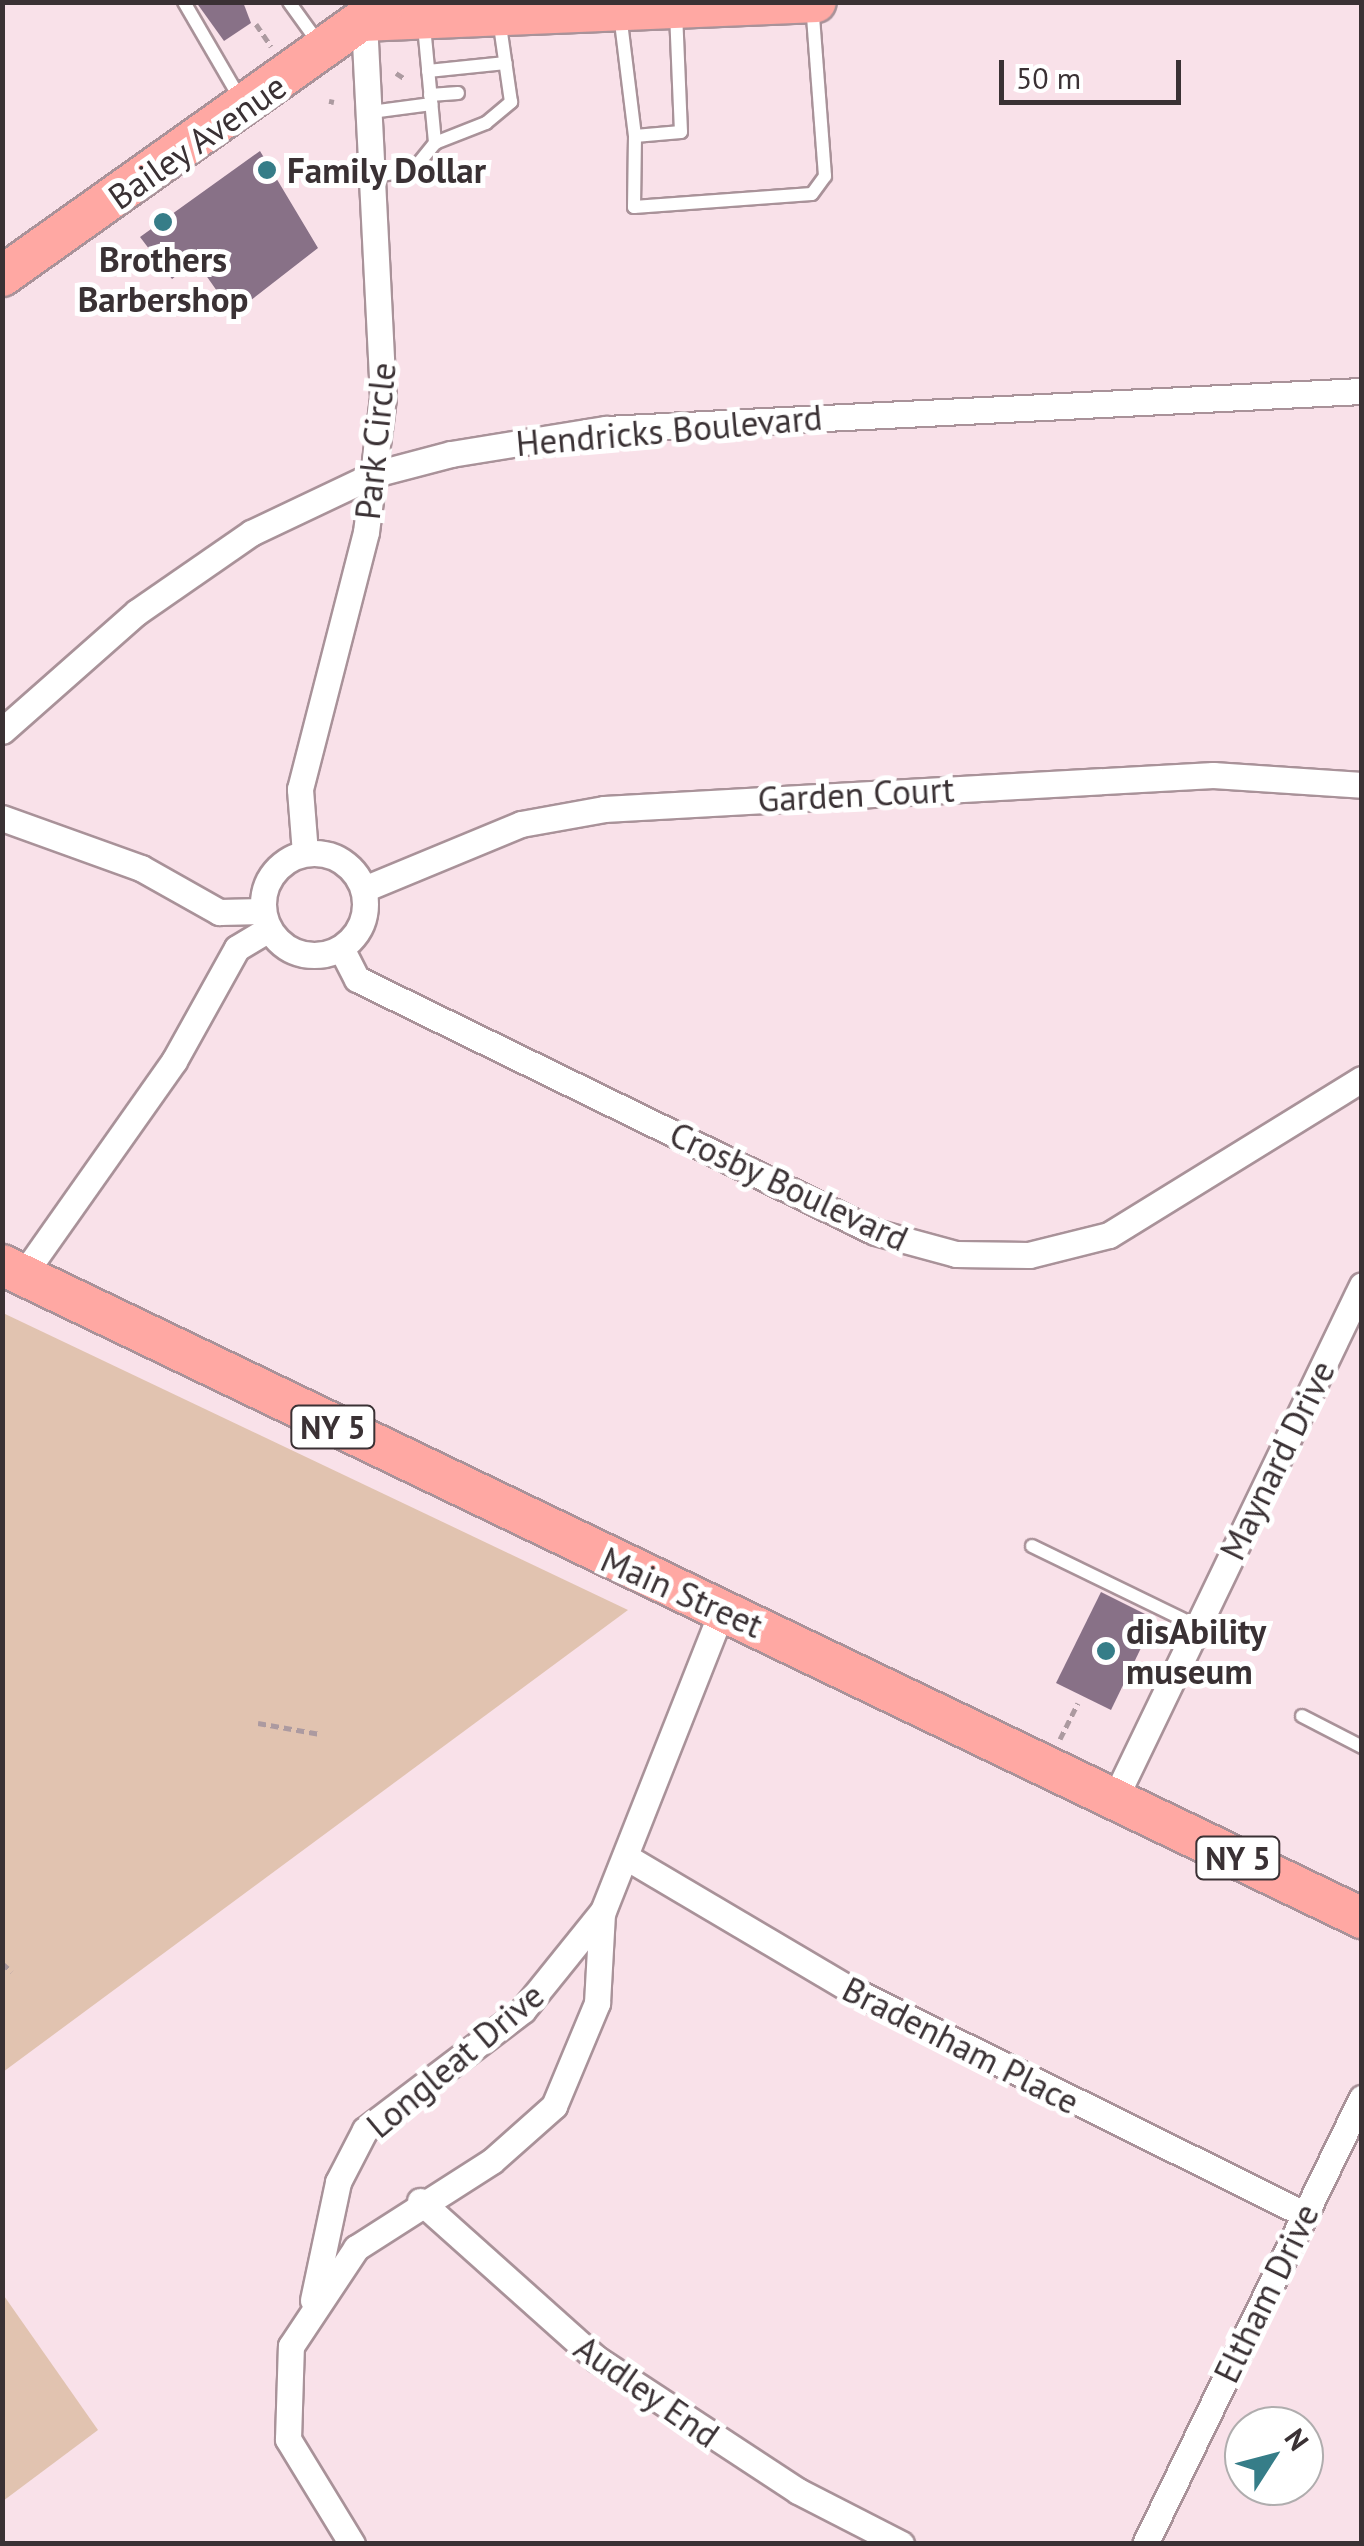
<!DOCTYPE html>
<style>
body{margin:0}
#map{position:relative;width:1364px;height:2546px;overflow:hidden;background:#f9e1e9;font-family:"PT Sans",sans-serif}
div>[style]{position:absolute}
.green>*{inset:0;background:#e1c3b0}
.building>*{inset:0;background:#887187}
.path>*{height:5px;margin-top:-2.5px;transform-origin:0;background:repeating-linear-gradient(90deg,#ac9aa0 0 8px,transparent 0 13px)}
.roads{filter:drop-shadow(2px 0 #a99299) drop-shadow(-2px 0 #a99299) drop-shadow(0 2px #a99299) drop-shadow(0 -2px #a99299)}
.service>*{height:12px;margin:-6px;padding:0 6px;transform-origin:6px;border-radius:6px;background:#fff}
.minor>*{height:25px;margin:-12.5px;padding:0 12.5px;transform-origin:12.5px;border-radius:12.5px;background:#fff}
.minor>.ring{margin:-12.5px;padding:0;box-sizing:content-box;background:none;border:25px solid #fff;border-radius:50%}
.primary>*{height:40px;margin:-20px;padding:0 20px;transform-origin:20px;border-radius:20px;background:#ffa8a3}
.dots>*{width:28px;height:28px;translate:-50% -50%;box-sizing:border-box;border:5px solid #fff;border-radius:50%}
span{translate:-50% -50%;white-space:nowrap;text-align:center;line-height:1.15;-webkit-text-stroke:10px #fff;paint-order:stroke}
.shield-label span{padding:2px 8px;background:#fff;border:2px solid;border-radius:8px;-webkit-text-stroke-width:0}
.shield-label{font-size:32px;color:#3a3134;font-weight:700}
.street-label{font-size:35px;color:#3a3134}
.poi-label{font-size:35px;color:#3a3134;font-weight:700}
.left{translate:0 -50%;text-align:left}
.frame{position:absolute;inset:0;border:5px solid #3a3134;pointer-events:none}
.north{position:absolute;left:1224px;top:2406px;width:100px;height:100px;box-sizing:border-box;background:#fff;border:2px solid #b0adae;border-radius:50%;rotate:54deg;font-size:28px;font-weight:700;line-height:40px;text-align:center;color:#3a3134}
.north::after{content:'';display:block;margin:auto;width:35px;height:45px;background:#367d88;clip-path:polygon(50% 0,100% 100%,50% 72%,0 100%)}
.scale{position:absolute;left:999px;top:60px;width:182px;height:45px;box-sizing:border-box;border:5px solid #3a3134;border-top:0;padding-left:12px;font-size:30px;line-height:35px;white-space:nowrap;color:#3a3134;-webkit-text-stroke:8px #fff;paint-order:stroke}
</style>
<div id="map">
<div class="green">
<div style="clip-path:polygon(3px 1313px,628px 1610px,3px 2072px)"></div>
<div style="clip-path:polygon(2px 2293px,98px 2430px,3px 2501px,2px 2501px)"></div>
</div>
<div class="building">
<div style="clip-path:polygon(196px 2px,243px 2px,251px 23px,224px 41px)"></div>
<div style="clip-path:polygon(260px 151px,318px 248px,233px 314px,196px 261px,172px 279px,140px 237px)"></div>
<div style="clip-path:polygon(1101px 1592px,1155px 1619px,1111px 1710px,1056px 1683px)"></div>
</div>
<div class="path">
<div style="left:256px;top:24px;width:27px;rotate:56deg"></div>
<div style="left:396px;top:73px;width:9px;rotate:32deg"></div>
<div style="left:331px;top:104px;width:5px;rotate:-79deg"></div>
<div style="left:1132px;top:1669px;width:17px;rotate:28deg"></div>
<div style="left:258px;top:1723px;width:63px;rotate:10.1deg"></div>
<div style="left:1060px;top:1739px;width:40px;rotate:-63.4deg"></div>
<div style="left:2px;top:1963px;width:13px;rotate:42deg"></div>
</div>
<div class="roads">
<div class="service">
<div style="left:184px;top:2px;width:113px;rotate:59.8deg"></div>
<div style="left:289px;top:2px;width:53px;rotate:54.2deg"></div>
<div style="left:620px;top:14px;width:123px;rotate:83deg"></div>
<div style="left:635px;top:136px;width:46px;rotate:-5deg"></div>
<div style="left:681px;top:132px;width:120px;rotate:-92.4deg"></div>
<div style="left:424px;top:26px;width:118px;rotate:84.6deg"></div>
<div style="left:428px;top:71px;width:78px;rotate:-5.9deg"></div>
<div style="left:430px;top:95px;width:28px;rotate:-4deg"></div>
<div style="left:371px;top:112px;width:61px;rotate:-7.6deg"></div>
<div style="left:635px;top:136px;width:71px;rotate:90.8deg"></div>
<div style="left:634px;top:207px;width:178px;rotate:-4.2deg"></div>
<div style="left:812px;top:194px;width:22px;rotate:-54deg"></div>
<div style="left:825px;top:176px;width:171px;rotate:-94.3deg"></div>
<div style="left:376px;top:176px;width:39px;rotate:-10deg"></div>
<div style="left:414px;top:169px;width:33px;rotate:-51deg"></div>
<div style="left:435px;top:143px;width:55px;rotate:-21.4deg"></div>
<div style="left:486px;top:123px;width:33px;rotate:-40deg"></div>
<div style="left:511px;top:102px;width:84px;rotate:-98.2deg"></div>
<div style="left:1032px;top:1546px;width:183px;rotate:25.9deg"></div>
<div style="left:1302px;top:1716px;width:68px;rotate:27.3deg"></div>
</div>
<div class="minor">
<div style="left:2px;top:731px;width:180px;rotate:-41.4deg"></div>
<div style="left:137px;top:612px;width:139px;rotate:-34.7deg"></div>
<div style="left:251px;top:533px;width:137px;rotate:-25.4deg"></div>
<div style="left:375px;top:474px;width:79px;rotate:-14.7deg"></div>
<div style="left:451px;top:454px;width:157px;rotate:-9.2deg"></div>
<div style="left:606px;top:429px;width:757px;rotate:-2.88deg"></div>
<div style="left:2px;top:818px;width:148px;rotate:19.8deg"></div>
<div style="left:141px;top:868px;width:90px;rotate:29.4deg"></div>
<div style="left:219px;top:912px;width:44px;rotate:-1.3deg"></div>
<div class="ring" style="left:263px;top:853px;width:77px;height:77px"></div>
<div style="left:305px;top:853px;width:64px;rotate:-94.5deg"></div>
<div style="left:300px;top:789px;width:265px;rotate:-75.6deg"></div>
<div style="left:366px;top:532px;width:136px;rotate:-82.8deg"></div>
<div style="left:383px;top:397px;width:376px;rotate:-92.9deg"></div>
<div style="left:364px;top:889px;width:170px;rotate:-22.5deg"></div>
<div style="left:521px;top:824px;width:84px;rotate:-10.2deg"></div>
<div style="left:604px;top:809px;width:610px;rotate:-3.2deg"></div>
<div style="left:1213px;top:775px;width:149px;rotate:3.8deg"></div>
<div style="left:341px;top:948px;width:35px;rotate:63deg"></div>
<div style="left:357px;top:979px;width:576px;rotate:26.03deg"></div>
<div style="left:875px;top:1232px;width:84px;rotate:15.2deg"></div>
<div style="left:956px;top:1254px;width:73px;rotate:0.8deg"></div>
<div style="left:1029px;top:1255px;width:82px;rotate:-14deg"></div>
<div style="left:1109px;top:1235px;width:297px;rotate:-31.7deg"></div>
<div style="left:23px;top:1275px;width:262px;rotate:-54.8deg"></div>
<div style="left:174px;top:1061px;width:129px;rotate:-60.9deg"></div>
<div style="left:237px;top:948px;width:37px;rotate:-31deg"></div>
<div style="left:1115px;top:1798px;width:569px;rotate:-64.29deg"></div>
<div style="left:628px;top:1858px;width:256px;rotate:30.6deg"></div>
<div style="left:848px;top:1988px;width:509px;rotate:26.36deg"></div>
<div style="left:420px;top:2201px;width:237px;rotate:41.8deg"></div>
<div style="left:597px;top:2359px;width:240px;rotate:33.3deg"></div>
<div style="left:798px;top:2491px;width:116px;rotate:27.2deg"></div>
<div style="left:313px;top:2300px;width:121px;rotate:-78deg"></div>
<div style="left:338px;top:2182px;width:59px;rotate:-62.6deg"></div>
<div style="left:365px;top:2130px;width:198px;rotate:-37.2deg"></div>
<div style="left:523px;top:2010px;width:127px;rotate:-51.1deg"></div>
<div style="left:603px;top:1911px;width:326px;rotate:-68.4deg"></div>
<div style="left:352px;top:2544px;width:123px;rotate:-121.4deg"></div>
<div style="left:288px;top:2439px;width:93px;rotate:-88.2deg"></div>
<div style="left:291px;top:2346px;width:118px;rotate:-56.4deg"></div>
<div style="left:356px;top:2248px;width:161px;rotate:-32.6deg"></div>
<div style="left:492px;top:2161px;width:83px;rotate:-41.6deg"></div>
<div style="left:554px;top:2106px;width:112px;rotate:-67.3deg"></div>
<div style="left:597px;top:2003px;width:90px;rotate:-86.8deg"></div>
<div style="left:1145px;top:2544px;width:496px;rotate:-64.1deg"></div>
</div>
<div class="primary">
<div style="left:364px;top:21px;width:452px;rotate:-2.4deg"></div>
<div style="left:2px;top:276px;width:473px;rotate:-35.4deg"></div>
<div style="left:2px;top:1265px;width:1509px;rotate:25.65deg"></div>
</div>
</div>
<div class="dots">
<div style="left:267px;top:170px;background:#367d88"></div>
<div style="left:163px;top:222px;background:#367d88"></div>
<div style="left:1106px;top:1651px;background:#367d88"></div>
</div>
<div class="shield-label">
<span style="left:333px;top:1427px">NY 5</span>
<span style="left:1238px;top:1858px">NY 5</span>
</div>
<div class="street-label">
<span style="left:197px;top:141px;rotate:-35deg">Bailey Avenue</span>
<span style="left:669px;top:430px;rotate:-5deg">Hendricks Boulevard</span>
<span style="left:375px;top:441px;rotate:-84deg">Park Circle</span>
<span style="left:856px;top:794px;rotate:-3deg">Garden Court</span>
<span style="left:789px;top:1186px;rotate:25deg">Crosby Boulevard</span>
<span style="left:1277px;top:1460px;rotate:-64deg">Maynard Drive</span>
<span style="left:682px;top:1592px;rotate:24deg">Main Street</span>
<span style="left:961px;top:2045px;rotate:27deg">Bradenham Place</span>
<span style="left:455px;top:2060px;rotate:-40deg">Longleat Drive</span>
<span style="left:1266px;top:2293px;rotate:-64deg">Eltham Drive</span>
<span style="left:647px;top:2391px;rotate:35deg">Audley End</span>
</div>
<div class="poi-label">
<span class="left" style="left:287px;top:170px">Family Dollar</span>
<span style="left:163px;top:279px">Brothers<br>Barbershop</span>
<span class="left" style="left:1126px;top:1651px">disAbility<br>museum</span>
</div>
<div class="frame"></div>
<div class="north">N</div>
<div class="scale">50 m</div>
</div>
